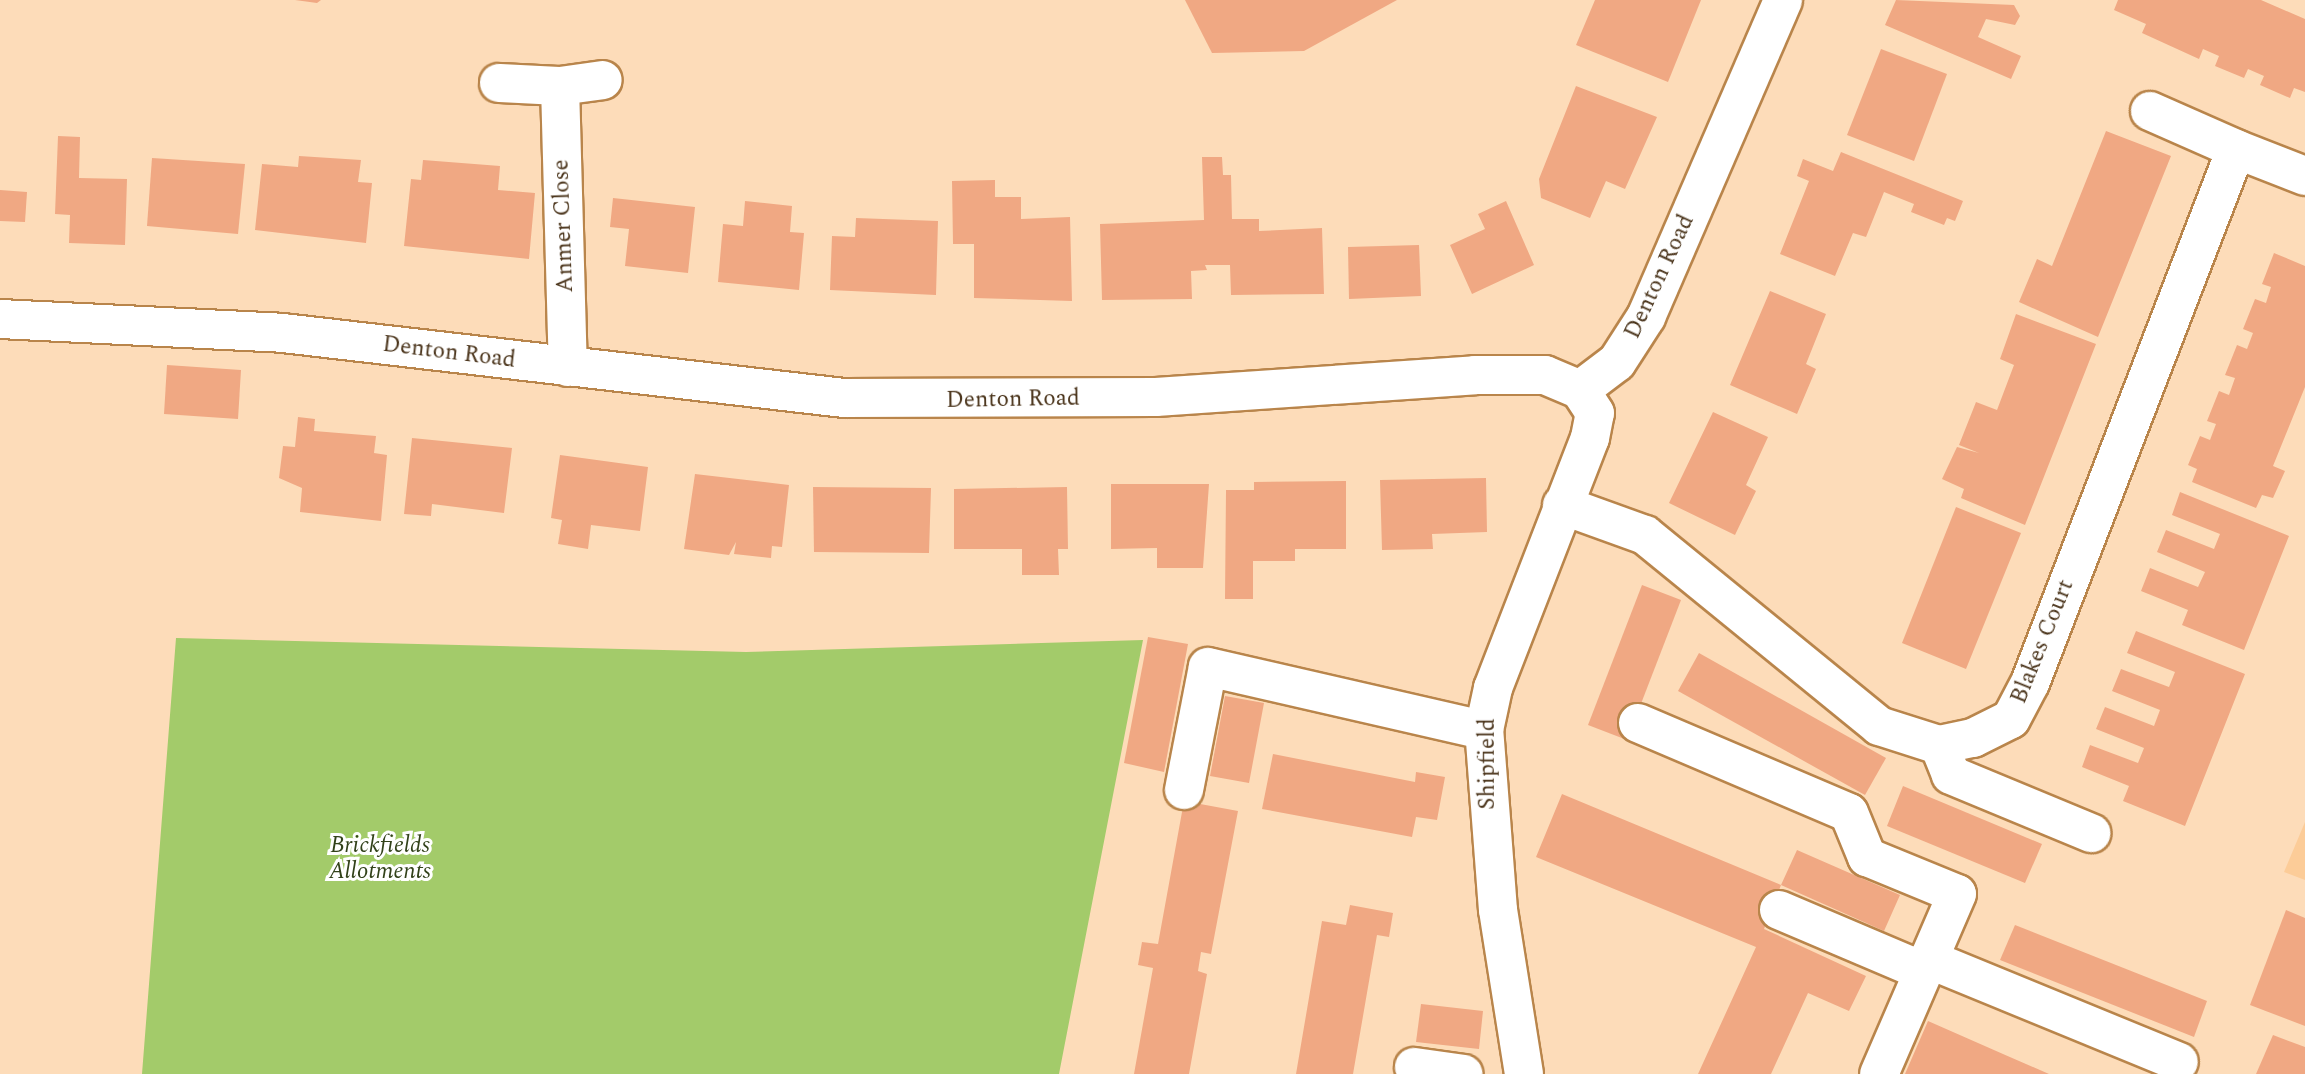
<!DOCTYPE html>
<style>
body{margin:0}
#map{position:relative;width:2305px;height:1074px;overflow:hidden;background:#fddcb9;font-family:Spectral,serif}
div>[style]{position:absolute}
.built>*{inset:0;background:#fccc98}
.green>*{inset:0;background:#a3cb6a}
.building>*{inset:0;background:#f0a883}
.roads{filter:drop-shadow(2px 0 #b9854b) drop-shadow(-2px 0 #b9854b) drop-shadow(0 2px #b9854b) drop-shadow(0 -2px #b9854b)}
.minor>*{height:38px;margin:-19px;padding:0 19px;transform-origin:19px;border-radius:19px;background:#fff}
span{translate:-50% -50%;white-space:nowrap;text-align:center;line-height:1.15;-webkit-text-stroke:6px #fff;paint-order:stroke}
.street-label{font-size:23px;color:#4b351c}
.park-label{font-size:23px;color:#32421a;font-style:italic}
</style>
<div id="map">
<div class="built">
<div style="clip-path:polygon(2305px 822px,2305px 880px,2284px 872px)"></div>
</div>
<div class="green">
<div style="clip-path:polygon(176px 638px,746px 652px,1143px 640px,1059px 1074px,142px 1074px)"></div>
</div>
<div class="building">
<div style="clip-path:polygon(295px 0,321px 0,317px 3px)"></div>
<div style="clip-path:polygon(1185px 0,1397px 0,1304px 51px,1212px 53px)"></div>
<div style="clip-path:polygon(1595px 0,1701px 0,1668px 82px,1576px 45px)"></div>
<div style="clip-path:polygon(1896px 0,2014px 5px,2020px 16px,2015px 25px,1986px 19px,1978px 37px,2021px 56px,2011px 79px,1885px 25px)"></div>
<div style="clip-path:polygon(2118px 0,2261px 0,2305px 19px,2305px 92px,2294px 88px,2290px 98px,2260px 85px,2264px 76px,2248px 69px,2244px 78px,2215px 66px,2219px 56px,2203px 49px,2199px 59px,2142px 33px,2146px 24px,2114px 10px)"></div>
<div style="clip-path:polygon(1881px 49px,1947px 74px,1914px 161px,1847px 135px)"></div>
<div style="clip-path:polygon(1576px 86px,1657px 117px,1625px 189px,1606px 181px,1590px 218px,1541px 198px,1539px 179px)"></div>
<div style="clip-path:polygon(2106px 131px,2171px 156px,2098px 337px,2019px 302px,2037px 259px,2052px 266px)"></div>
<div style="clip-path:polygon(58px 136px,80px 137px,79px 178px,127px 179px,125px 245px,69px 243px,70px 215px,55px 214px)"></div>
<div style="clip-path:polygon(1841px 152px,1963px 201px,1955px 221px,1947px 218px,1944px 225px,1911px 212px,1914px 204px,1884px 192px,1866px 237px,1853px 233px,1835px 276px,1780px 254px,1809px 181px,1797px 176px,1803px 159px,1833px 171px)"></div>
<div style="clip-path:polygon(299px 156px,361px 160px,358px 182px,372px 183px,366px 243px,255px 230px,262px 164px,298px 167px)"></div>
<div style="clip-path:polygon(1202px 157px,1222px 157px,1223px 175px,1231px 175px,1232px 219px,1259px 219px,1259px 231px,1322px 228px,1324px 294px,1231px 295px,1230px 265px,1205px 265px,1207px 270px,1191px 271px,1192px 299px,1102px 300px,1100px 224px,1204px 220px)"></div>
<div style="clip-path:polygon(152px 158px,245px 164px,238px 234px,147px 226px)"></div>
<div style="clip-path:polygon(423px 160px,500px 166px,498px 190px,535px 193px,529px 259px,404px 246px,411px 179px,421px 180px)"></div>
<div style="clip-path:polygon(995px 180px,995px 197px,1021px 197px,1021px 219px,1070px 217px,1072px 301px,974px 298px,974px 244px,953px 244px,952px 181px)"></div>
<div style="clip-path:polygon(0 190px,27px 192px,25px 222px,0 221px)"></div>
<div style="clip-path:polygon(613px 198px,695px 207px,688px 273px,625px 266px,629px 229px,610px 227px)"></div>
<div style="clip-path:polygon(745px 201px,792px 206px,790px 232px,804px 233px,799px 290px,718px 282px,723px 224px,743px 226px)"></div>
<div style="clip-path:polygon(1506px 201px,1534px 265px,1472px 294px,1450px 245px,1485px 229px,1478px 214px)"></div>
<div style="clip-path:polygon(856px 218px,938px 221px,936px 295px,830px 290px,832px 236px,855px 237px)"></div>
<div style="clip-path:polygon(1419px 245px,1421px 296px,1349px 299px,1348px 247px)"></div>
<div style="clip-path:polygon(2274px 253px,2305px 266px,2305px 387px,2273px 466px,2285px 471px,2273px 498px,2262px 495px,2256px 508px,2192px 482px,2197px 469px,2188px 465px,2200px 436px,2210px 440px,2216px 424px,2207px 421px,2219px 391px,2229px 395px,2235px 378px,2225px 375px,2237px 345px,2247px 349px,2253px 333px,2243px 329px,2255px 299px,2266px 303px,2271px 287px,2262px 284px)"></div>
<div style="clip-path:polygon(1770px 291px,1826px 314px,1806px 364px,1816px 369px,1797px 414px,1730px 385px)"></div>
<div style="clip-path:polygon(2016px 314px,2096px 344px,2025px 525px,1961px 498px,1964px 489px,1942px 479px,1957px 447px,1979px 453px,1959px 445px,1976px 402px,1997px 410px,2014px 365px,2000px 359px)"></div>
<div style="clip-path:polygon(167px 365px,241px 370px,238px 419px,164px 414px)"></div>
<div style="clip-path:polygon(1713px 412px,1768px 437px,1746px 485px,1756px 491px,1735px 535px,1669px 503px)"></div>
<div style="clip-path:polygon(298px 417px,315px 419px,314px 431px,376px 436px,374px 453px,387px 455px,381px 521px,300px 512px,302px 488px,279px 478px,283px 446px,295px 447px)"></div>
<div style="clip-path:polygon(412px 438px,512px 448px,504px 513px,432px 504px,431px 516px,404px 514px)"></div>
<div style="clip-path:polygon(560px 455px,648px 467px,640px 531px,591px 525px,588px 549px,558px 544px,562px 520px,551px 518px)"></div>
<div style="clip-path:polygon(695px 474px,789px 485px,782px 547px,772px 546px,771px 558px,734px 554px,736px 542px,729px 555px,684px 549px)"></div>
<div style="clip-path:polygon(1486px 478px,1487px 532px,1432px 534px,1433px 549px,1382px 550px,1380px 480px)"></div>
<div style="clip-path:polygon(1346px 481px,1346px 549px,1295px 549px,1295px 561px,1253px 561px,1253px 599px,1225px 599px,1226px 490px,1254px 490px,1254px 482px)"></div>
<div style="clip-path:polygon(1111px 484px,1209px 484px,1203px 568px,1157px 568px,1157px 548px,1111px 549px)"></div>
<div style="clip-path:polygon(813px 487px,931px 488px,929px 553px,814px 552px)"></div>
<div style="clip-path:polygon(1067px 487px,1068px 549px,1058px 549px,1059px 575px,1022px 575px,1022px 549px,954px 549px,954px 489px)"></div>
<div style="clip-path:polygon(2180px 492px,2289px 536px,2244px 650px,2182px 625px,2188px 610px,2141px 591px,2150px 568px,2198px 587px,2205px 572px,2157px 552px,2166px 530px,2214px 549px,2220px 534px,2172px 515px)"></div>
<div style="clip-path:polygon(1956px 507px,2021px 533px,1966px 669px,1902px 643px)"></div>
<div style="clip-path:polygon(1642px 585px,1681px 600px,1627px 740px,1588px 725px)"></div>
<div style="clip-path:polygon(2136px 631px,2245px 674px,2185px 826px,2123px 801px,2129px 786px,2082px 767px,2090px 745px,2138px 763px,2144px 748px,2096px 729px,2105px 707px,2154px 726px,2160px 710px,2112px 691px,2121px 669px,2169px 687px,2175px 672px,2127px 653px)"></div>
<div style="clip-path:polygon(1148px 637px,1188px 644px,1164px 772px,1124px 763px)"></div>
<div style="clip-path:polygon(1699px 653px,1886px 758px,1865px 795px,1678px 691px)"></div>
<div style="clip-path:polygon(1225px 696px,1264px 703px,1249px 783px,1210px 776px)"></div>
<div style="clip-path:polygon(1273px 754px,1415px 782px,1416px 772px,1445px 777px,1437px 820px,1416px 817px,1412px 837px,1262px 809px)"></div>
<div style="clip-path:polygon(1903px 786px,2042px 844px,2025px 883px,1887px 826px)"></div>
<div style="clip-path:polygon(1562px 794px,1781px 885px,1797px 850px,1900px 895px,1884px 931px,1781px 885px,1764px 929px,1866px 976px,1849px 1011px,1808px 993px,1771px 1074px,1698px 1074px,1756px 947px,1536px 857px)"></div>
<div style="clip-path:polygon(1184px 801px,1238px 811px,1211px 954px,1201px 952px,1198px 971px,1207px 974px,1189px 1074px,1134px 1074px,1153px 968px,1138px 965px,1142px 942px,1158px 944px)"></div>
<div style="clip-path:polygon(1350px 905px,1393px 913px,1389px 937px,1377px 935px,1353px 1074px,1296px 1074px,1322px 921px,1346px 925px)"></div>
<div style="clip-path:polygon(2286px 910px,2305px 918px,2305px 1026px,2250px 1005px)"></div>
<div style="clip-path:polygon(2015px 925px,2207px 1001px,2194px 1037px,2000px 960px)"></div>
<div style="clip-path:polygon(1421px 1004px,1483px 1011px,1479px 1049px,1416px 1042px)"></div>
<div style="clip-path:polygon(1928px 1021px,2003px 1054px,2049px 1074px,1905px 1074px)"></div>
<div style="clip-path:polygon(2273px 1035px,2305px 1047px,2305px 1074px,2256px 1074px)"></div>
</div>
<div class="roads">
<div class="minor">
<div style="left:499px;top:83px;width:61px;rotate:2.8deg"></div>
<div style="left:560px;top:86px;width:281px;rotate:88.4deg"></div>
<div style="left:560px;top:86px;width:43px;rotate:-7.9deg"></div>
<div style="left:2150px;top:111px;width:94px;rotate:23.8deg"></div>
<div style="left:0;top:319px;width:283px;rotate:2.8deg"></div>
<div style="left:283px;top:333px;width:565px;rotate:6.61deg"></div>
<div style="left:844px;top:398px;width:312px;rotate:-0.2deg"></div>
<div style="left:1156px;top:397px;width:320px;rotate:-3.9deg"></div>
<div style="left:1475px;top:375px;width:70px"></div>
<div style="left:1545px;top:375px;width:38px;rotate:23deg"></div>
<div style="left:1580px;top:390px;width:46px;rotate:-37.1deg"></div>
<div style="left:1617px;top:362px;width:54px;rotate:-57.2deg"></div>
<div style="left:1646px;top:317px;width:345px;rotate:-66.6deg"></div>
<div style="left:1562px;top:505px;width:88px;rotate:19.9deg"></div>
<div style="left:1645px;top:535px;width:302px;rotate:39.2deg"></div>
<div style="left:1879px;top:726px;width:63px;rotate:17.6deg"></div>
<div style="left:1939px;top:745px;width:35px;rotate:-12deg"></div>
<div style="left:1973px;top:738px;width:42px;rotate:-26.6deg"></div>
<div style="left:2011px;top:719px;width:41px;rotate:-62.2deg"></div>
<div style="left:2030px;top:683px;width:572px;rotate:-68.9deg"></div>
<div style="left:2236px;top:149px;width:74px;rotate:21.4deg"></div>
<div style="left:1638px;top:723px;width:229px;rotate:23.1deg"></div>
<div style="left:1849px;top:813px;width:48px;rotate:67.8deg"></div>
<div style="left:1867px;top:857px;width:97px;rotate:22.3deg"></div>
<div style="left:1957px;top:894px;width:196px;rotate:113.4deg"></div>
<div style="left:1939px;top:745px;width:32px;rotate:68deg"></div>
<div style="left:1951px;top:775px;width:152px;rotate:22.5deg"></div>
<div style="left:1184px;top:790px;width:125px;rotate:-79deg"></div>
<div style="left:1208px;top:667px;width:283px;rotate:12.9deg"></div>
<div style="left:1779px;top:910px;width:156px;rotate:23deg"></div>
<div style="left:1928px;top:959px;width:271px;rotate:22.3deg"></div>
<div style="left:1414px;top:1067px;width:50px;rotate:8deg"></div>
<div style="left:1524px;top:1074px;width:166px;rotate:-99deg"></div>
<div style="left:1498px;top:910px;width:181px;rotate:-94.4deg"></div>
<div style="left:1484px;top:730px;width:43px;rotate:-77.9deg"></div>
<div style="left:1493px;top:688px;width:268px;rotate:-68.8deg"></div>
<div style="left:1590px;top:438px;width:25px;rotate:-79deg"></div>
<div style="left:1595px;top:413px;width:27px;rotate:-123deg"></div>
</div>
</div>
<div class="street-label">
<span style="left:564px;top:226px;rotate:-92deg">Anmer Close</span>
<span style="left:1660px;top:277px;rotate:-65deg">Denton Road</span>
<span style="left:449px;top:353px;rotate:7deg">Denton Road</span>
<span style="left:1013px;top:400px;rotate:-1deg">Denton Road</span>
<span style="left:2043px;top:642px;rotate:-68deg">Blakes Court</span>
<span style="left:1488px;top:764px;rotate:-90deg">Shipfield</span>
</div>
<div class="park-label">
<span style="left:380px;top:859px">Brickfields<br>Allotments</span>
</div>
</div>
